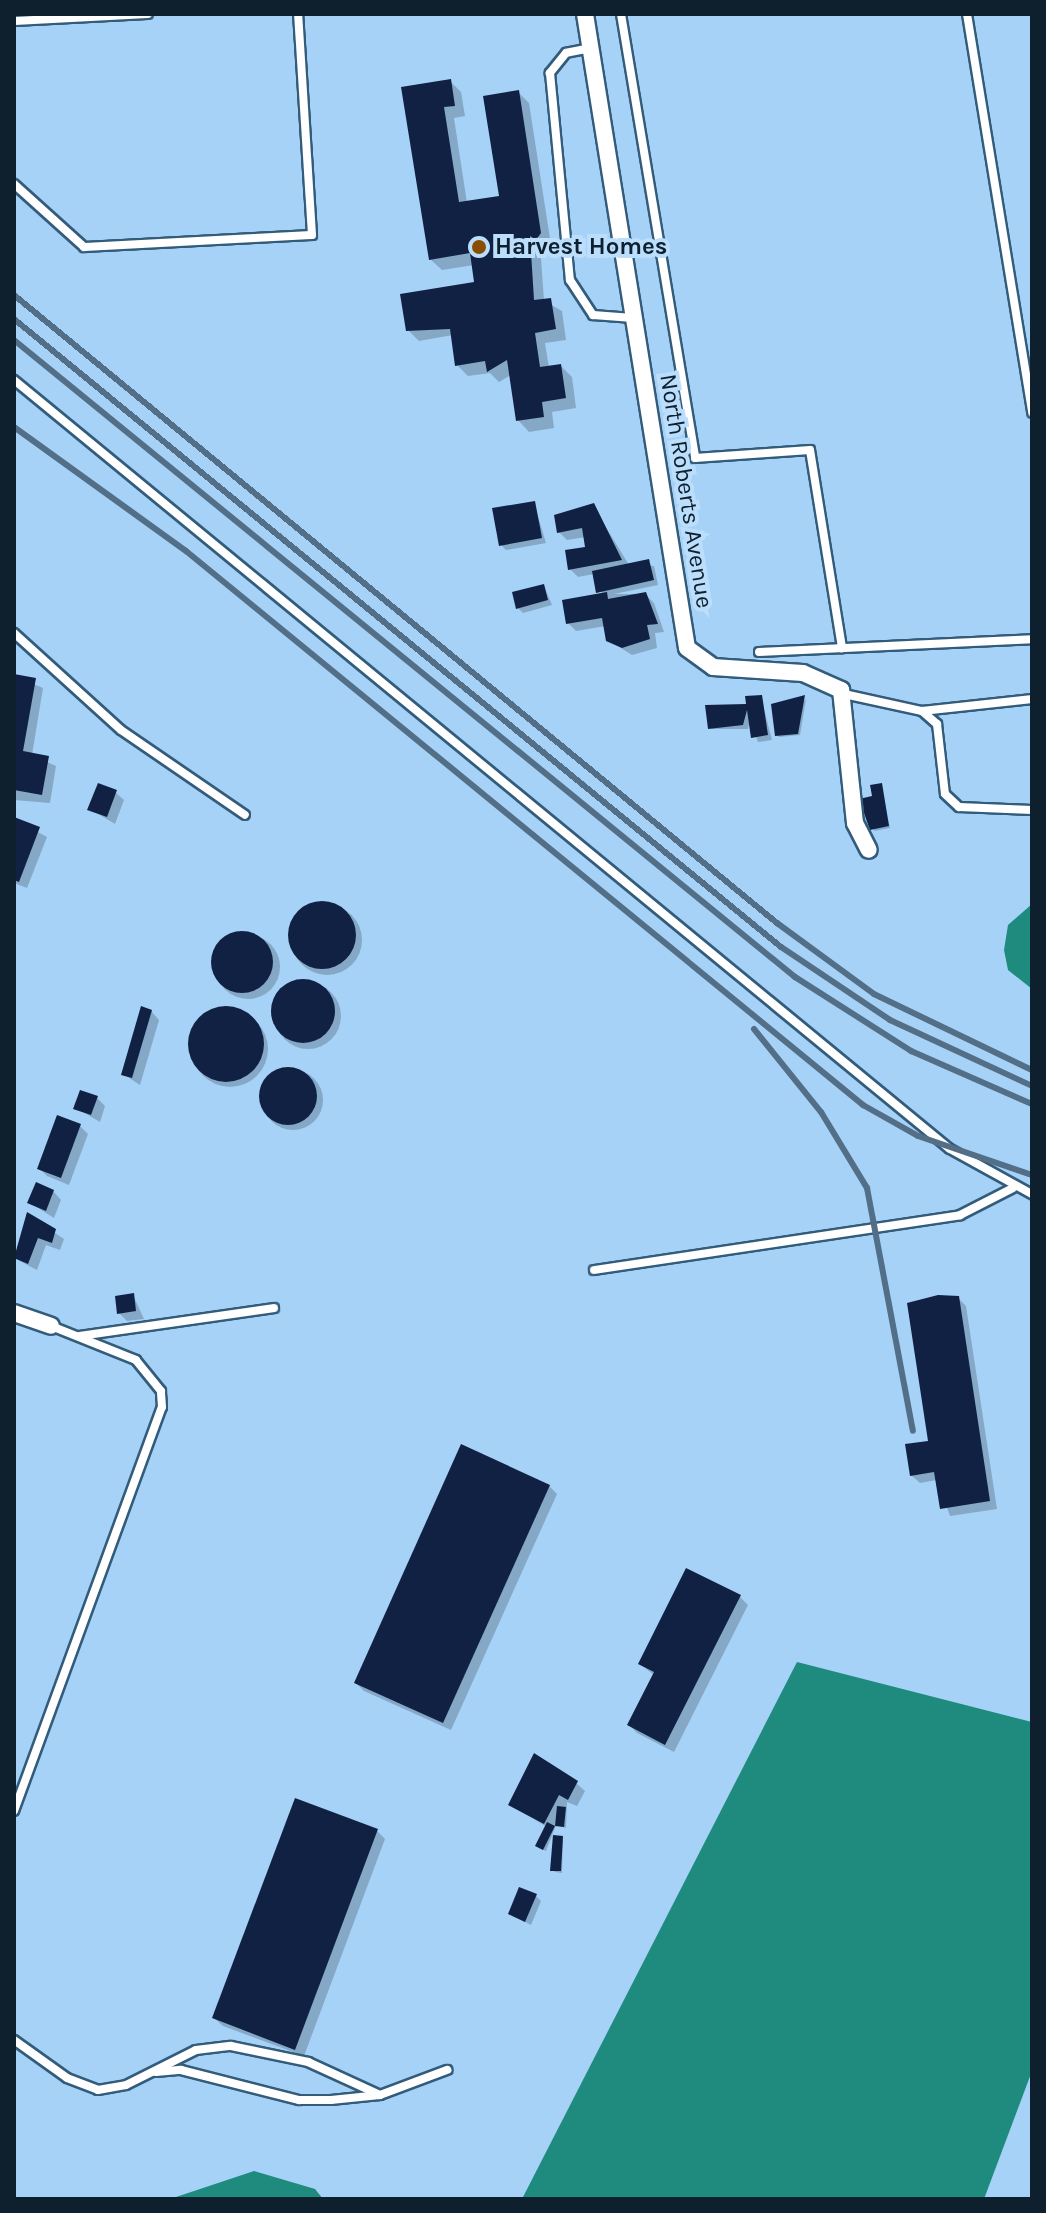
<!DOCTYPE html>
<style>
body{margin:0}
#map{position:relative;width:1046px;height:2213px;overflow:hidden;background:#a6d2f7;font-family:Karla,sans-serif}
div>[style]{position:absolute}
.water>*{inset:0;background:#1f8a7e}
.shadow>*{inset:0;background:#0003}
.round{border-radius:50%}
.building>*{inset:0;background:#112144}
.roads{filter:drop-shadow(2px 0 #335c7b) drop-shadow(-2px 0 #335c7b) drop-shadow(0 2px #335c7b) drop-shadow(0 -2px #335c7b)}
.lane>*{height:8px;margin:-4px;padding:0 4px;transform-origin:4px;border-radius:4px;background:#fff}
.street>*{height:16px;margin:-8px;padding:0 8px;transform-origin:8px;border-radius:8px;background:#fff}
.rail>*{height:6px;margin:-3px;padding:0 3px;transform-origin:3px;border-radius:3px;background:#526f87}
.dots>*{width:22px;height:22px;translate:-50% -50%;box-sizing:border-box;border:4px solid #bbdefc;border-radius:50%}
span{translate:-50% -50%;white-space:nowrap;text-align:center;line-height:1.15;-webkit-text-stroke:8px #bbdefc;paint-order:stroke}
.poi-label{font-size:24px;color:#0e1f2d;font-weight:700}
.left{translate:0 -50%;text-align:left}
.street-label{font-size:24px;color:#0e1f2d}
.frame{position:absolute;inset:0;border:16px solid #0e1f2d;pointer-events:none}
</style>
<div id="map">
<div class="water">
<div style="clip-path:polygon(1032px 904px,1032px 989px,1008px 970px,1004px 950px,1008px 925px)"></div>
<div style="clip-path:polygon(797px 1662px,1032px 1722px,1032px 2071px,984px 2199px,522px 2199px)"></div>
<div style="clip-path:polygon(254px 2171px,315px 2189px,323px 2199px,170px 2199px)"></div>
</div>
<div class="shadow">
<div style="clip-path:polygon(450px 81px,461px 92px,465px 116px,454px 118px,467px 203px,501px 197px,518px 92px,529px 103px,551px 245px,540px 244px,544px 301px,562px 311px,566px 340px,545px 343px,549px 368px,561px 366px,572px 377px,576px 408px,552px 412px,554px 428px,529px 432px,518px 420px,511px 375px,499px 382px,490px 373px,468px 376px,457px 365px,453px 335px,419px 341px,408px 330px,476px 284px,474px 265px,442px 270px,430px 259px,403px 89px)"></div>
<div style="clip-path:polygon(534px 503px,546px 543px,506px 550px,501px 545px)"></div>
<div style="clip-path:polygon(593px 506px,629px 565px,654px 566px,658px 585px,614px 594px,645px 594px,654px 603px,664px 632px,655px 633px,657px 648px,632px 655px,608px 640px,606px 626px,576px 631px,568px 623px,604px 598px,594px 574px,578px 577px,570px 569px,588px 549px,586px 537px,567px 540px,559px 532px)"></div>
<div style="clip-path:polygon(544px 586px,552px 605px,523px 613px,518px 608px)"></div>
<div style="clip-path:polygon(14px 676px,43px 688px,32px 755px,56px 766px,50px 803px,14px 800px)"></div>
<div style="clip-path:polygon(761px 697px,772px 740px,758px 742px,750px 720px,748px 729px,710px 729px)"></div>
<div style="clip-path:polygon(806px 699px,800px 735px,779px 737px,777px 735px)"></div>
<div style="clip-path:polygon(881px 785px,890px 828px,874px 831px,875px 798px)"></div>
<div style="clip-path:polygon(115px 792px,124px 800px,115px 824px,90px 809px)"></div>
<div style="clip-path:polygon(14px 819px,47px 837px,27px 888px,14px 883px)"></div>
<div class="round" style="left:292px;top:905px;width:70px;height:70px"></div>
<div class="round" style="left:216px;top:935px;width:64px;height:64px"></div>
<div class="round" style="left:275px;top:983px;width:66px;height:66px"></div>
<div style="clip-path:polygon(151px 1011px,159px 1020px,140px 1085px,123px 1074px)"></div>
<div class="round" style="left:192px;top:1011px;width:76px;height:76px"></div>
<div class="round" style="left:263px;top:1070px;width:60px;height:60px"></div>
<div style="clip-path:polygon(97px 1098px,105px 1106px,100px 1122px,76px 1108px)"></div>
<div style="clip-path:polygon(80px 1126px,88px 1134px,69px 1185px,47px 1176px,39px 1168px)"></div>
<div style="clip-path:polygon(53px 1191px,61px 1200px,54px 1218px,30px 1203px)"></div>
<div style="clip-path:polygon(28px 1215px,64px 1239px,60px 1250px,46px 1245px,37px 1270px,14px 1258px)"></div>
<div style="clip-path:polygon(133px 1295px,144px 1319px,127px 1321px,119px 1313px)"></div>
<div style="clip-path:polygon(958px 1298px,966px 1306px,997px 1509px,950px 1516px,937px 1480px,920px 1483px,911px 1475px,930px 1442px)"></div>
<div style="clip-path:polygon(549px 1486px,557px 1494px,451px 1730px,364px 1691px,356px 1683px)"></div>
<div style="clip-path:polygon(740px 1597px,748px 1605px,674px 1752px,637px 1733px,629px 1725px,654px 1675px,640px 1664px)"></div>
<div style="clip-path:polygon(576px 1783px,585px 1791px,577px 1806px,567px 1802px,566px 1828px,556px 1825px,546px 1851px,539px 1848px,547px 1827px,510px 1805px)"></div>
<div style="clip-path:polygon(377px 1831px,385px 1839px,304px 2056px,223px 2026px,214px 2018px)"></div>
<div style="clip-path:polygon(563px 1838px,562px 1873px,555px 1872px,552px 1870px)"></div>
<div style="clip-path:polygon(536px 1896px,541px 1901px,531px 1925px,510px 1914px)"></div>
</div>
<div class="building">
<div style="clip-path:polygon(451px 79px,455px 106px,444px 107px,459px 202px,499px 196px,483px 96px,519px 90px,541px 233px,536px 240px,530px 236px,534px 300px,551px 298px,556px 329px,535px 333px,540px 367px,561px 364px,566px 398px,542px 402px,544px 417px,516px 421px,507px 360px,487px 372px,485px 361px,455px 366px,450px 329px,406px 331px,400px 294px,474px 282px,470px 253px,429px 260px,401px 87px)"></div>
<div style="clip-path:polygon(535px 501px,542px 538px,499px 546px,492px 508px)"></div>
<div style="clip-path:polygon(594px 503px,622px 560px,568px 570px,565px 550px,585px 547px,582px 528px,557px 533px,554px 515px)"></div>
<div style="clip-path:polygon(649px 559px,654px 580px,596px 593px,592px 571px)"></div>
<div style="clip-path:polygon(544px 584px,548px 600px,516px 609px,512px 592px)"></div>
<div style="clip-path:polygon(607px 592px,608px 599px,646px 592px,658px 624px,647px 625px,650px 639px,622px 648px,606px 641px,602px 618px,566px 624px,562px 600px)"></div>
<div style="clip-path:polygon(14px 674px,36px 678px,23px 751px,49px 756px,42px 795px,14px 790px)"></div>
<div style="clip-path:polygon(762px 695px,768px 735px,751px 738px,747px 710px,743px 725px,708px 729px,705px 705px,746px 704px,745px 696px)"></div>
<div style="clip-path:polygon(805px 695px,798px 734px,775px 736px,771px 704px)"></div>
<div style="clip-path:polygon(98px 783px,117px 790px,107px 817px,87px 810px)"></div>
<div style="clip-path:polygon(882px 783px,889px 826px,870px 830px,859px 799px,872px 796px,870px 785px)"></div>
<div style="clip-path:polygon(14px 817px,40px 827px,19px 882px,14px 880px)"></div>
<div class="round" style="left:288px;top:901px;width:68px;height:68px"></div>
<div class="round" style="left:211px;top:931px;width:62px;height:62px"></div>
<div class="round" style="left:271px;top:979px;width:64px;height:64px"></div>
<div style="clip-path:polygon(141px 1006px,152px 1010px,132px 1078px,121px 1075px)"></div>
<div class="round" style="left:188px;top:1006px;width:76px;height:76px"></div>
<div class="round" style="left:259px;top:1067px;width:58px;height:58px"></div>
<div style="clip-path:polygon(80px 1090px,98px 1096px,91px 1115px,73px 1109px)"></div>
<div style="clip-path:polygon(57px 1115px,81px 1124px,61px 1178px,37px 1169px)"></div>
<div style="clip-path:polygon(36px 1182px,54px 1190px,46px 1211px,27px 1203px)"></div>
<div style="clip-path:polygon(27px 1212px,56px 1229px,52px 1243px,38px 1238px,28px 1264px,14px 1258px)"></div>
<div style="clip-path:polygon(134px 1293px,136px 1311px,117px 1314px,115px 1296px)"></div>
<div style="clip-path:polygon(938px 1295px,959px 1296px,990px 1501px,940px 1509px,934px 1472px,910px 1476px,905px 1444px,928px 1441px,907px 1303px)"></div>
<div style="clip-path:polygon(461px 1444px,550px 1485px,443px 1723px,354px 1683px)"></div>
<div style="clip-path:polygon(686px 1568px,741px 1595px,665px 1745px,627px 1725px,654px 1672px,638px 1664px)"></div>
<div style="clip-path:polygon(534px 1753px,578px 1781px,568px 1800px,559px 1795px,544px 1824px,508px 1805px)"></div>
<div style="clip-path:polygon(295px 1798px,378px 1829px,295px 2050px,212px 2018px)"></div>
<div style="clip-path:polygon(557px 1806px,566px 1807px,564px 1827px,555px 1826px)"></div>
<div style="clip-path:polygon(547px 1822px,555px 1826px,543px 1850px,535px 1846px)"></div>
<div style="clip-path:polygon(553px 1835px,563px 1836px,561px 1871px,550px 1871px)"></div>
<div style="clip-path:polygon(519px 1887px,537px 1894px,525px 1922px,508px 1914px)"></div>
</div>
<div class="roads">
<div class="lane">
<div style="left:621px;top:14px;width:450px;rotate:80.5deg"></div>
<div style="left:695px;top:458px;width:115px;rotate:-4deg"></div>
<div style="left:810px;top:450px;width:201px;rotate:80.8deg"></div>
<div style="left:967px;top:14px;width:404px;rotate:80.7deg"></div>
<div style="left:14px;top:21px;width:134px;rotate:-3deg"></div>
<div style="left:591px;top:48px;width:25px;rotate:169deg"></div>
<div style="left:566px;top:53px;width:26px;rotate:129deg"></div>
<div style="left:550px;top:73px;width:208px;rotate:84.5deg"></div>
<div style="left:570px;top:280px;width:42px;rotate:56.7deg"></div>
<div style="left:593px;top:315px;width:40px;rotate:4.3deg"></div>
<div style="left:14px;top:184px;width:94px;rotate:42deg"></div>
<div style="left:84px;top:247px;width:228px;rotate:-3deg"></div>
<div style="left:312px;top:235px;width:221px;rotate:-93.6deg"></div>
<div style="left:14px;top:380px;width:1211px;rotate:39.41deg"></div>
<div style="left:950px;top:1149px;width:94px;rotate:28.8deg"></div>
<div style="left:14px;top:633px;width:144px;rotate:42.2deg"></div>
<div style="left:121px;top:730px;width:150px;rotate:34.4deg"></div>
<div style="left:759px;top:652px;width:273px;rotate:-2.7deg"></div>
<div style="left:844px;top:694px;width:80px;rotate:12.3deg"></div>
<div style="left:922px;top:711px;width:111px;rotate:-6.2deg"></div>
<div style="left:922px;top:711px;width:20px;rotate:41deg"></div>
<div style="left:937px;top:724px;width:70px;rotate:83.5deg"></div>
<div style="left:945px;top:794px;width:19px;rotate:43deg"></div>
<div style="left:959px;top:807px;width:73px;rotate:2.4deg"></div>
<div style="left:594px;top:1270px;width:370px;rotate:-8.5deg"></div>
<div style="left:960px;top:1215px;width:59px;rotate:-27deg"></div>
<div style="left:80px;top:1336px;width:196px;rotate:-8.2deg"></div>
<div style="left:14px;top:1811px;width:430px;rotate:-69.9deg"></div>
<div style="left:162px;top:1407px;width:16px;rotate:-94deg"></div>
<div style="left:161px;top:1391px;width:40px;rotate:-129deg"></div>
<div style="left:136px;top:1360px;width:92px;rotate:-158.2deg"></div>
<div style="left:14px;top:2040px;width:65px;rotate:35.6deg"></div>
<div style="left:67px;top:2078px;width:33px;rotate:21deg"></div>
<div style="left:98px;top:2090px;width:28px;rotate:-10deg"></div>
<div style="left:126px;top:2085px;width:78px;rotate:-26.6deg"></div>
<div style="left:196px;top:2050px;width:35px;rotate:-7deg"></div>
<div style="left:231px;top:2046px;width:79px;rotate:11.7deg"></div>
<div style="left:308px;top:2062px;width:79px;rotate:24.6deg"></div>
<div style="left:156px;top:2072px;width:25px;rotate:-5deg"></div>
<div style="left:181px;top:2070px;width:122px;rotate:14.3deg"></div>
<div style="left:299px;top:2100px;width:32px"></div>
<div style="left:331px;top:2100px;width:49px;rotate:-5.8deg"></div>
<div style="left:380px;top:2095px;width:72px;rotate:-20.5deg"></div>
</div>
<div class="street">
<div style="left:585px;top:14px;width:642px;rotate:80.86deg"></div>
<div style="left:687px;top:648px;width:32px;rotate:36deg"></div>
<div style="left:713px;top:667px;width:90px;rotate:3.8deg"></div>
<div style="left:803px;top:673px;width:42px;rotate:24.1deg"></div>
<div style="left:841px;top:690px;width:134px;rotate:84deg"></div>
<div style="left:855px;top:823px;width:30px;rotate:63deg"></div>
<div style="left:14px;top:1313px;width:39px;rotate:19deg"></div>
</div>
</div>
<div class="rail">
<div style="left:14px;top:295px;width:988px;rotate:39.46deg"></div>
<div style="left:777px;top:923px;width:120px;rotate:36.2deg"></div>
<div style="left:874px;top:994px;width:175px;rotate:25.7deg"></div>
<div style="left:14px;top:319px;width:991px;rotate:39.31deg"></div>
<div style="left:781px;top:947px;width:131px;rotate:33.8deg"></div>
<div style="left:890px;top:1020px;width:157px;rotate:24.9deg"></div>
<div style="left:14px;top:340px;width:1008px;rotate:39.2deg"></div>
<div style="left:795px;top:977px;width:138px;rotate:32.5deg"></div>
<div style="left:911px;top:1051px;width:132px;rotate:23.7deg"></div>
<div style="left:14px;top:427px;width:212px;rotate:35.8deg"></div>
<div style="left:186px;top:551px;width:875px;rotate:39.29deg"></div>
<div style="left:863px;top:1105px;width:63px;rotate:29.4deg"></div>
<div style="left:918px;top:1136px;width:120px;rotate:18.9deg"></div>
<div style="left:754px;top:1029px;width:107px;rotate:51.1deg"></div>
<div style="left:821px;top:1112px;width:89px;rotate:58.8deg"></div>
<div style="left:867px;top:1188px;width:247px;rotate:79.3deg"></div>
</div>
<div class="dots">
<div style="left:479px;top:247px;background:#884f03"></div>
</div>
<div class="poi-label">
<span class="left" style="left:495px;top:247px">Harvest Homes</span>
</div>
<div class="street-label">
<span style="left:686px;top:491px;rotate:81deg">North Roberts Avenue</span>
</div>
<div class="frame"></div>
</div>
